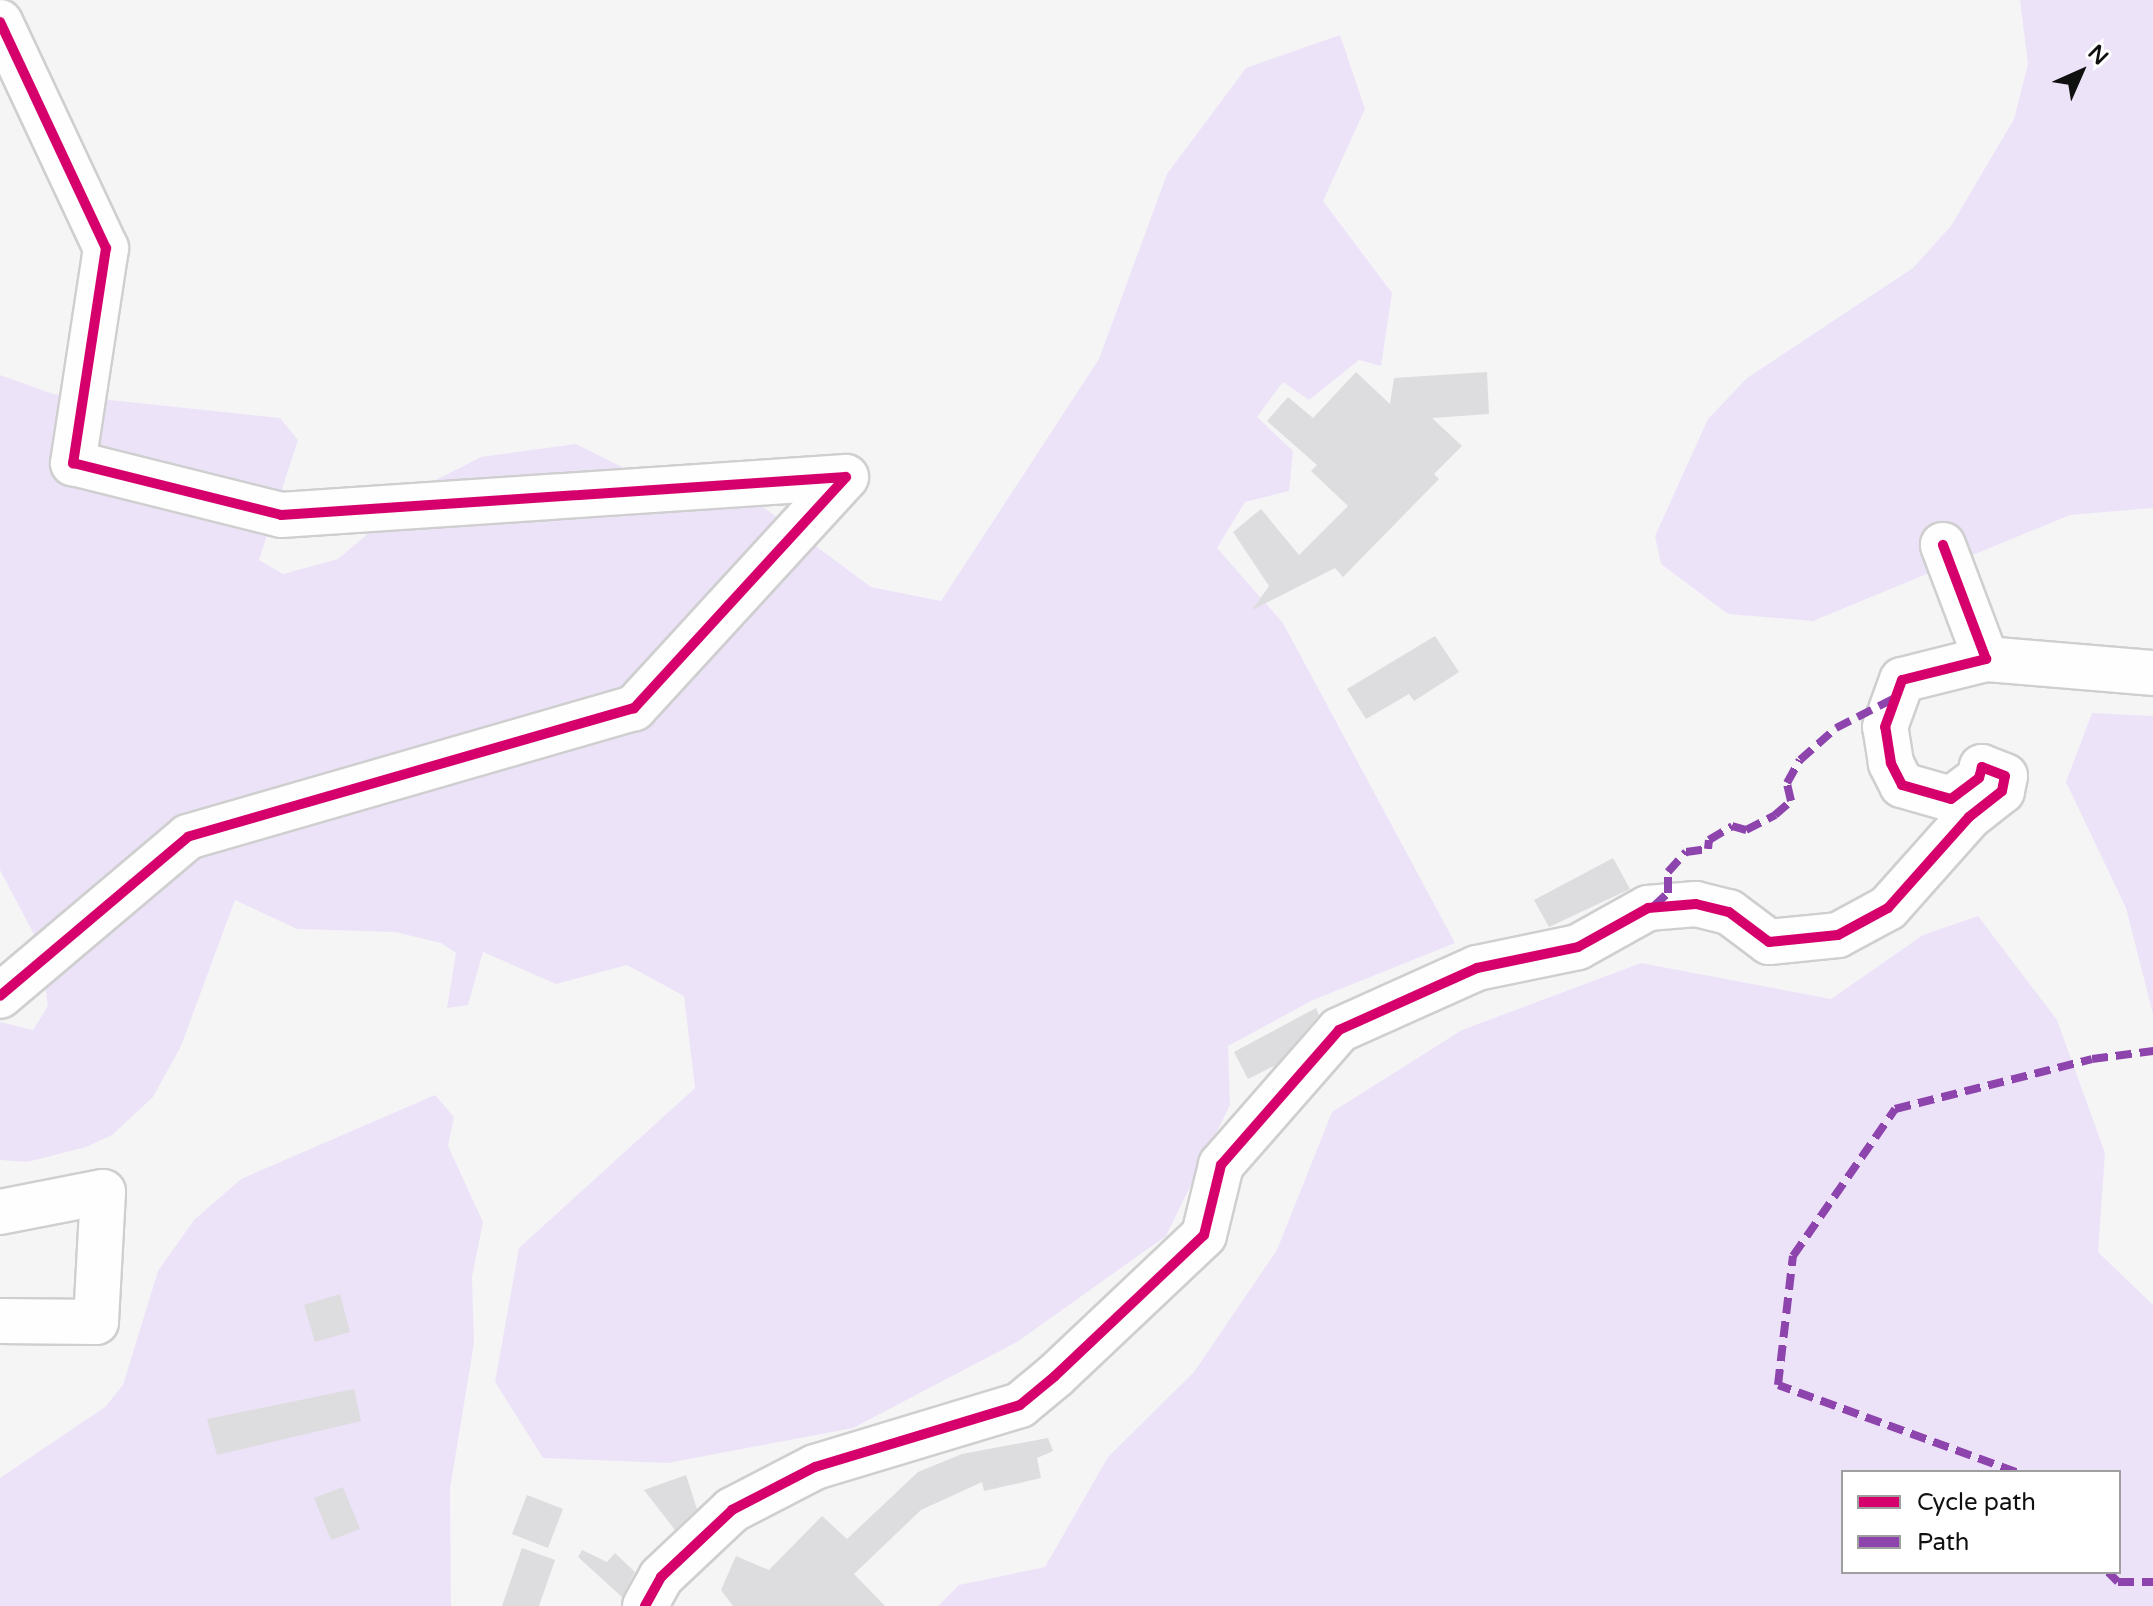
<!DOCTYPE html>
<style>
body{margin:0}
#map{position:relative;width:2153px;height:1606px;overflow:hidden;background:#f5f5f6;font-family:"Varela Round",sans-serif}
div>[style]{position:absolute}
.green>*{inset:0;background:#ede3f9}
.building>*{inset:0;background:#dddcde}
.roads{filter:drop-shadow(2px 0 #cfcfd0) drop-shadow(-2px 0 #cfcfd0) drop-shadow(0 2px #cfcfd0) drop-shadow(0 -2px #cfcfd0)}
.minor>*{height:44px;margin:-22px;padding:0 22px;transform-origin:22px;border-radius:22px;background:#fefefe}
.quiet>*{height:8px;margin-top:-4px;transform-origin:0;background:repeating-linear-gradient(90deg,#8e44ad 0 16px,transparent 0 24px)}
.cycleway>*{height:10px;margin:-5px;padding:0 5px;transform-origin:5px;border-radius:5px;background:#d6006c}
span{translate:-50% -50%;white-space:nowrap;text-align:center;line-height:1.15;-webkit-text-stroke:6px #fff;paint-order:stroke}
.legend{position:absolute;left:1841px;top:1470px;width:280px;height:104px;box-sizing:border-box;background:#fff;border:2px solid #9f9fa0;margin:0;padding:10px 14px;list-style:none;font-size:24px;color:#101011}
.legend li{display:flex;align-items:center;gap:16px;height:40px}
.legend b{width:40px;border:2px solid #9f9fa0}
.north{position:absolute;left:2041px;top:32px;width:80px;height:80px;-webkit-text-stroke:6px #fff;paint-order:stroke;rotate:45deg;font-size:22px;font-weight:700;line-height:32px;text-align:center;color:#101011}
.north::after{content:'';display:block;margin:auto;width:28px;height:36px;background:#101011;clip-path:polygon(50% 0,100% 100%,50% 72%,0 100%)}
</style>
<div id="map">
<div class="green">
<div style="clip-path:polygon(2020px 0,2153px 0,2153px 508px,2070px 515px,1813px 621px,1728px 614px,1661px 564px,1655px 536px,1708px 419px,1747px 378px,1913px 268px,1951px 226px,2014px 119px,2028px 64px)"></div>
<div style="clip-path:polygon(1340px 35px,1365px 109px,1323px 201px,1392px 293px,1381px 366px,1359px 360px,1309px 400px,1283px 382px,1257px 417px,1293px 451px,1289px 491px,1245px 502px,1217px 548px,1283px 623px,1455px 943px,1313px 1000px,1228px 1046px,1230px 1105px,1166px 1236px,1017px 1342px,853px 1428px,668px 1463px,543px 1458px,495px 1382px,519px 1248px,695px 1088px,684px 996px,627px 965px,556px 984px,483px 952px,468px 1005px,447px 1008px,456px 953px,441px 943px,395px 932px,297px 929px,235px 900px,181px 1046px,153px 1097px,112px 1135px,86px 1147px,27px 1162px,0 1160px,0 1022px,33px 1030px,48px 1006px,39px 944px,0 870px,0 375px,53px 394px,280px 418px,298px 440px,259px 560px,283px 574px,338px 559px,426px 485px,481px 457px,576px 444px,628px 470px,759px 504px,871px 587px,941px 601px,1099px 359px,1167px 174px,1246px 68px)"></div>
<div style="clip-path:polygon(2092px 713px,2153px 716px,2153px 1014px,2126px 908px,2066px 782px)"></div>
<div style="clip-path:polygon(evenodd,1978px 916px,2057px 1020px,2105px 1153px,2098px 1252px,2153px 1305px,2153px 1606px,938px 1606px,959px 1585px,1045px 1567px,1108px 1457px,1194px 1372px,1277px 1250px,1332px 1112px,1462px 1030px,1641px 963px,1831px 999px,1923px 935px,1978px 916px,1843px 1472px,2119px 1472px,2119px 1572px,1843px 1572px,1843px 1472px)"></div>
<div style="clip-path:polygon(435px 1095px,454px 1117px,448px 1146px,483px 1222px,472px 1277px,474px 1343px,450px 1489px,451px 1606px,0 1606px,0 1478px,105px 1407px,123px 1385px,158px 1271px,194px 1220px,241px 1179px)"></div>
</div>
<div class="building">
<div style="clip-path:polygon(1356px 372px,1390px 404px,1394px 378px,1487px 372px,1489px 414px,1432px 418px,1462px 446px,1434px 474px,1439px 479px,1343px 577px,1335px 568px,1252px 610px,1269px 586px,1233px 532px,1261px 509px,1299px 555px,1348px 506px,1311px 471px,1317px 465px,1267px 421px,1288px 397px,1313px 418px)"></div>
<div style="clip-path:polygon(1435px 636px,1459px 672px,1414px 701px,1409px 694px,1366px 719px,1347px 689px)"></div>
<div style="clip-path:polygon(1613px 858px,1630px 889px,1549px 927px,1534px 900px)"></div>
<div style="clip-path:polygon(1316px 1008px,1319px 1015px,1276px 1065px,1248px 1079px,1234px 1052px)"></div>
<div style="clip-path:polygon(340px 1294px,350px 1332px,315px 1342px,304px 1305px)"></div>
<div style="clip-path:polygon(354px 1389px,361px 1421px,217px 1455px,207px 1419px)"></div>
<div style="clip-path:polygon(1048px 1438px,1053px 1451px,1037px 1458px,1041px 1478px,984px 1491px,982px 1482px,921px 1510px,854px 1574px,885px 1606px,733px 1606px,721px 1590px,736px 1556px,769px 1570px,822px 1516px,847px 1539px,918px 1472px,962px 1454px)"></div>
<div style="clip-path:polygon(686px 1475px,697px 1509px,675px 1530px,644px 1490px)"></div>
<div style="clip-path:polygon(343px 1487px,360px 1529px,331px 1540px,314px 1498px)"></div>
<div style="clip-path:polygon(527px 1495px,563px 1509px,548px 1548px,512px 1534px)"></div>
<div style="clip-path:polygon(522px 1548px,555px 1560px,539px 1606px,502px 1606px)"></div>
<div style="clip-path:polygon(582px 1550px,607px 1562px,615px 1553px,635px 1572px,622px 1597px,578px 1557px)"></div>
</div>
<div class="roads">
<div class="minor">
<div style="left:0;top:22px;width:250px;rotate:64.9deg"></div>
<div style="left:106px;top:248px;width:218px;rotate:98.7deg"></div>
<div style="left:73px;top:463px;width:214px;rotate:14deg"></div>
<div style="left:281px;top:515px;width:566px;rotate:-3.85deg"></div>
<div style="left:846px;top:477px;width:314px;rotate:132.5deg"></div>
<div style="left:634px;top:708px;width:464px;rotate:163.9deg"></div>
<div style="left:188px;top:837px;width:246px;rotate:139.8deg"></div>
<div style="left:1986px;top:659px;width:168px;rotate:4.8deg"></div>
<div style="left:0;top:1212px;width:105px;rotate:-11deg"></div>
<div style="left:103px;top:1192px;width:130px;rotate:93.1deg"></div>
<div style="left:96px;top:1322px;width:96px;rotate:-179.4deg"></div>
<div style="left:645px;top:1606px;width:33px;rotate:-61deg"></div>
<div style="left:661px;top:1577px;width:98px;rotate:-43.3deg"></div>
<div style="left:732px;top:1510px;width:93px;rotate:-27.4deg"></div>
<div style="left:815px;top:1467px;width:214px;rotate:-16.8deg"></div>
<div style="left:1020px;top:1405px;width:45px;rotate:-39.6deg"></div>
<div style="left:1055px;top:1376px;width:205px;rotate:-43.4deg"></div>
<div style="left:1204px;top:1235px;width:72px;rotate:-76.3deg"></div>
<div style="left:1221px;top:1165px;width:179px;rotate:-48.8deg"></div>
<div style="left:1339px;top:1030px;width:151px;rotate:-24.2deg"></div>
<div style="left:1477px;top:968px;width:103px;rotate:-11.7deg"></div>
<div style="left:1578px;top:947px;width:80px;rotate:-29.1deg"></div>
<div style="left:1648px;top:908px;width:48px;rotate:-4.8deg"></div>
<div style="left:1696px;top:904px;width:34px;rotate:14deg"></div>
<div style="left:1729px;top:912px;width:50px;rotate:36.9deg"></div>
<div style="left:1769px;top:942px;width:69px;rotate:-5.8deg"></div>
<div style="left:1838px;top:935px;width:57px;rotate:-28.4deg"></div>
<div style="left:1888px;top:908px;width:122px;rotate:-48.3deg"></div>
<div style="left:1969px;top:817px;width:42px;rotate:-38.2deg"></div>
<div style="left:2002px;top:791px;width:15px;rotate:-79deg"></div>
<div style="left:2005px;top:776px;width:25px;rotate:-159deg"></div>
<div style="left:1982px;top:767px;width:11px;rotate:105deg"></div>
<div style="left:1979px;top:778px;width:35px;rotate:143deg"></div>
<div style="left:1951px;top:799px;width:51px;rotate:-164.1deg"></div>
<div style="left:1902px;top:785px;width:25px;rotate:-117deg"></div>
<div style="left:1891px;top:763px;width:36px;rotate:-99deg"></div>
<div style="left:1885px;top:727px;width:50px;rotate:-70.1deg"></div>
<div style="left:1902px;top:680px;width:87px;rotate:-14deg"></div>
<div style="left:1986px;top:659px;width:122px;rotate:-110.7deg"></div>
</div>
</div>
<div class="quiet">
<div style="left:1654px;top:906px;width:19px;rotate:-43deg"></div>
<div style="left:1668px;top:893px;width:21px;rotate:-90deg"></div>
<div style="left:1668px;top:872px;width:27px;rotate:-48deg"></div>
<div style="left:1686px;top:852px;width:22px;rotate:-8deg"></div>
<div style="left:1708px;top:849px;width:9px;rotate:-84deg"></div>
<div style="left:1709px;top:840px;width:27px;rotate:-31deg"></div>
<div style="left:1732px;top:826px;width:15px;rotate:16deg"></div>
<div style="left:1746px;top:830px;width:33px;rotate:-27deg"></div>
<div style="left:1775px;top:815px;width:21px;rotate:-41deg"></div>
<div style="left:1791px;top:801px;width:18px;rotate:-103deg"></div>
<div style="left:1787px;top:783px;width:26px;rotate:-61deg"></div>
<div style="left:1800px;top:760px;width:48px;rotate:-41.6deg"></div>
<div style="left:1836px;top:728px;width:66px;rotate:-27deg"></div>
<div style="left:2016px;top:1472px;width:253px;rotate:-159.9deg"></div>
<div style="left:1778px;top:1385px;width:130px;rotate:-83.4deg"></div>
<div style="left:1793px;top:1256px;width:179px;rotate:-55.2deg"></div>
<div style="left:1895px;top:1109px;width:203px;rotate:-14.2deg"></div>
<div style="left:2092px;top:1059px;width:62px;rotate:-7.5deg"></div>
<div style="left:2108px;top:1572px;width:14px;rotate:45deg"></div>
<div style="left:2118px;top:1582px;width:35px"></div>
</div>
<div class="cycleway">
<div style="left:0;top:22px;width:250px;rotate:64.9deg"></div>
<div style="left:106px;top:248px;width:218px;rotate:98.7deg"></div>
<div style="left:73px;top:463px;width:214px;rotate:14deg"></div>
<div style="left:281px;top:515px;width:566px;rotate:-3.85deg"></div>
<div style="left:846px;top:477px;width:314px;rotate:132.5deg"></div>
<div style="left:634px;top:708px;width:464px;rotate:163.9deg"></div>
<div style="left:188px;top:837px;width:246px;rotate:139.8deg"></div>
<div style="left:645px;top:1606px;width:33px;rotate:-61deg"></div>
<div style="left:661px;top:1577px;width:98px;rotate:-43.3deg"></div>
<div style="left:732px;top:1510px;width:93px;rotate:-27.4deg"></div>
<div style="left:815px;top:1467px;width:214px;rotate:-16.8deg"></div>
<div style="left:1020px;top:1405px;width:45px;rotate:-39.6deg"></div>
<div style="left:1055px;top:1376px;width:205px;rotate:-43.4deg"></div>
<div style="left:1204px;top:1235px;width:72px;rotate:-76.3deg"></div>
<div style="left:1221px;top:1165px;width:179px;rotate:-48.8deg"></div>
<div style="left:1339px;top:1030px;width:151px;rotate:-24.2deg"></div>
<div style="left:1477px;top:968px;width:103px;rotate:-11.7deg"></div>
<div style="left:1578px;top:947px;width:80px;rotate:-29.1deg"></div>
<div style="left:1648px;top:908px;width:48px;rotate:-4.8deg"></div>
<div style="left:1696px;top:904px;width:34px;rotate:14deg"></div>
<div style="left:1729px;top:912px;width:50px;rotate:36.9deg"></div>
<div style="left:1769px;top:942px;width:69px;rotate:-5.8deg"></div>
<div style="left:1838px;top:935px;width:57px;rotate:-28.4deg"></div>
<div style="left:1888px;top:908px;width:122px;rotate:-48.3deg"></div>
<div style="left:1969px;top:817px;width:42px;rotate:-38.2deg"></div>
<div style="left:2002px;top:791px;width:15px;rotate:-79deg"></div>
<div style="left:2005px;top:776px;width:25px;rotate:-159deg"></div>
<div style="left:1982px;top:767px;width:11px;rotate:105deg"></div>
<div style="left:1979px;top:778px;width:35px;rotate:143deg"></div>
<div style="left:1951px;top:799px;width:51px;rotate:-164.1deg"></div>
<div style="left:1902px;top:785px;width:25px;rotate:-117deg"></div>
<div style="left:1891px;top:763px;width:36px;rotate:-99deg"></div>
<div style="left:1885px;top:727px;width:50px;rotate:-70.1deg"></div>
<div style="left:1902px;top:680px;width:87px;rotate:-14deg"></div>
<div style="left:1986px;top:659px;width:122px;rotate:-110.7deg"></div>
</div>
<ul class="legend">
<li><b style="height:10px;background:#d6006c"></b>Cycle path</li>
<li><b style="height:10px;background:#8e44ad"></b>Path</li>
</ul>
<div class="north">N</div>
</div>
